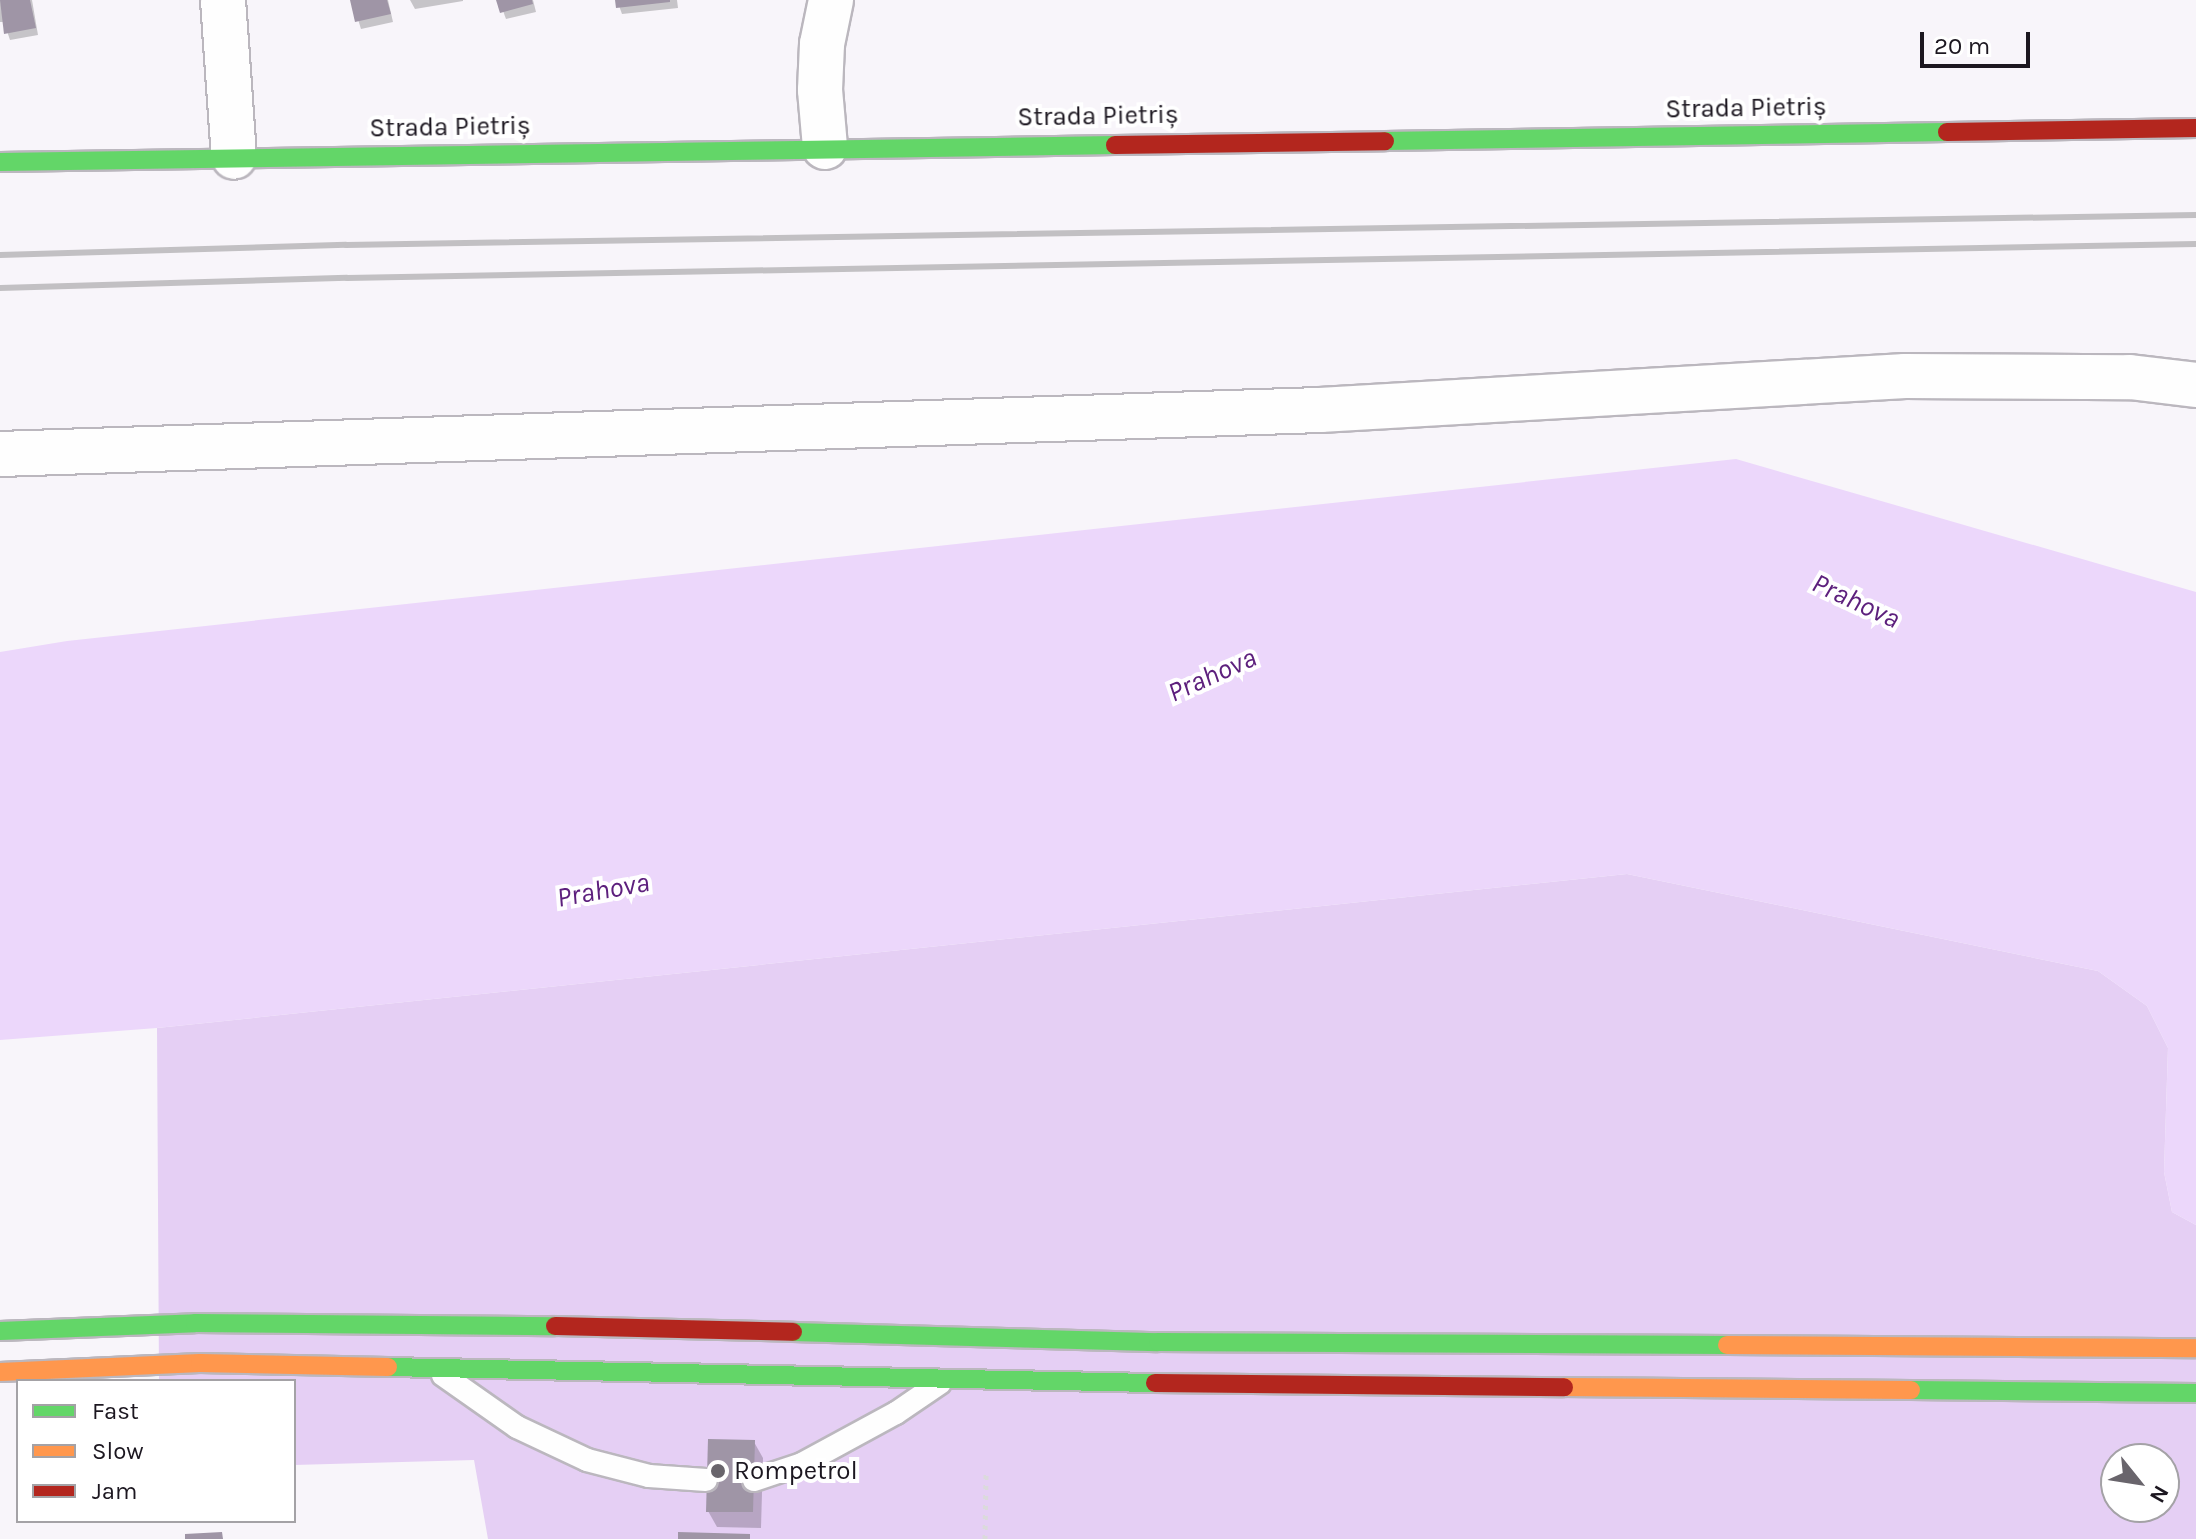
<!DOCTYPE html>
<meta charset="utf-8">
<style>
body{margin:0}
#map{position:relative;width:2196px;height:1539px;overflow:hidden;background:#f8f5fa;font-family:Karla,sans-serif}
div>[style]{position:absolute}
.green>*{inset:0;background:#e5cff4}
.water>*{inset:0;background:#ecd7fb}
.shadow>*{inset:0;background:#0003}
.building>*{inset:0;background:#9f95a6}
.path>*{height:5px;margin-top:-2.5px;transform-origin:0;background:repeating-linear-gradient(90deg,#dbdadc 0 4px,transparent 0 10px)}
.roads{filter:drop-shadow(2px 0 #bbb7be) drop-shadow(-2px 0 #bbb7be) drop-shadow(0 2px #bbb7be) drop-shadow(0 -2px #bbb7be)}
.lane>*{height:22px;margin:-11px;padding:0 11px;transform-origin:11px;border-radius:11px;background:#fefefe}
.street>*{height:44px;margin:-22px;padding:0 22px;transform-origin:22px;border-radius:22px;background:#fefefe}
.fast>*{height:18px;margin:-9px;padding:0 9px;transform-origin:9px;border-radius:9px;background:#63d668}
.slow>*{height:18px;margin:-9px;padding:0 9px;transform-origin:9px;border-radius:9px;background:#ff974d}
.jam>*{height:18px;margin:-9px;padding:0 9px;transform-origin:9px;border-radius:9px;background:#b3261e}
.rail>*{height:6px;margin:-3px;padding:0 3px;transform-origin:3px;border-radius:3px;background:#c2c0c3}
.dots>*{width:22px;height:22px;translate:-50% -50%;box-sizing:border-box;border:4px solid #fff;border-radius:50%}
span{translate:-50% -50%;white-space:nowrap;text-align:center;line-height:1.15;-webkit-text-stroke:8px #fff;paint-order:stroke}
.street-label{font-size:26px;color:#1c1720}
.poi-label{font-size:26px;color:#1c1720}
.left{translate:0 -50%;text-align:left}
.water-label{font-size:28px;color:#5d207d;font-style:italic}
.legend{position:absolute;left:16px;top:1379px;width:280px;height:144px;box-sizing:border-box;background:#fff;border:2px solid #a4a2a6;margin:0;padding:10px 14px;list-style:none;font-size:24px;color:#1c1720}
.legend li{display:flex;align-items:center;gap:16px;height:40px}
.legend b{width:40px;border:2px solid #a4a2a6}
.north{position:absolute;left:2100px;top:1443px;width:80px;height:80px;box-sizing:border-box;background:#fff;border:2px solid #a4a2a6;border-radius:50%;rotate:120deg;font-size:22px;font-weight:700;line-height:32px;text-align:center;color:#1c1720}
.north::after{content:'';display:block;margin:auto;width:28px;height:36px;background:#69656c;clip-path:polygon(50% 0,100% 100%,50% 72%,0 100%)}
.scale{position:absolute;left:1920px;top:32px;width:110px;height:36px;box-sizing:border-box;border:4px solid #1c1720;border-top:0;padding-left:10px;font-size:24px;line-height:28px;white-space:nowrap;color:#1c1720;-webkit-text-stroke:6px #fff;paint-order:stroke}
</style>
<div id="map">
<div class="green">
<div style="clip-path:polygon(evenodd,1627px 874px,2098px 971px,2147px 1006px,2168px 1048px,2164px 1172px,2172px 1212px,2196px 1225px,2196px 1539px,488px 1539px,474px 1460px,294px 1465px,294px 1381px,159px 1381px,157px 1028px,1627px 874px,2116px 1459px,2164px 1459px,2164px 1507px,2116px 1507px,2116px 1459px)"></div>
</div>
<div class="water">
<div style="clip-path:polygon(1736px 459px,2196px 592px,2196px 1225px,2172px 1212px,2164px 1172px,2168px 1048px,2147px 1006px,2098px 971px,1627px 874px,157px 1028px,0 1040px,0 652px,67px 641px)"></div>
</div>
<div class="shadow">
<div style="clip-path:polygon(0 0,32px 0,38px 35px,10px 40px,4px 22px,0 22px)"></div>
<div style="clip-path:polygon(352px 0,388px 0,393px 22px,361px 29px)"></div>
<div style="clip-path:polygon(410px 0,463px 0,463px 1px,415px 9px)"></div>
<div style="clip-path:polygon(499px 0,533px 0,536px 12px,506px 19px)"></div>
<div style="clip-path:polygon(617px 0,677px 0,678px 8px,622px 14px)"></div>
<div style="clip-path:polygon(754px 1442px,763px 1458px,761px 1528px,717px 1527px,708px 1511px)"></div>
</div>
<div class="building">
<div style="clip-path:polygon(0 0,30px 0,36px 28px,4px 34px)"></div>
<div style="clip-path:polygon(350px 0,387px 0,391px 14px,355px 22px)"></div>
<div style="clip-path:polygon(496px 0,532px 0,533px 4px,500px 13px)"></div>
<div style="clip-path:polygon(615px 0,670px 0,670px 2px,616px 8px)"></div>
<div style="clip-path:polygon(708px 1439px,755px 1440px,753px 1512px,706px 1512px)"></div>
<div style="clip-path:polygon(222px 1532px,223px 1539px,185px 1539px,185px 1534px)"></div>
<div style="clip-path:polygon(678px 1532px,750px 1534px,750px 1539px,678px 1539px)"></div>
</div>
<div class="path">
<div style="left:985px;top:1539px;width:65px;rotate:-89.1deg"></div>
</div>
<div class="roads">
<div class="lane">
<div style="left:443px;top:1375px;width:90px;rotate:35.1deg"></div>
<div style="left:517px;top:1427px;width:77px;rotate:25.2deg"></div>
<div style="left:587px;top:1460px;width:64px;rotate:14.5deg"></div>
<div style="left:649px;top:1476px;width:57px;rotate:4deg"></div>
<div style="left:754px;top:1480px;width:51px;rotate:-18.4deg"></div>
<div style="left:802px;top:1464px;width:107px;rotate:-28.5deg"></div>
<div style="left:896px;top:1413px;width:53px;rotate:-34.3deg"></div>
</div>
<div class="street">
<div style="left:223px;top:0;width:157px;rotate:86deg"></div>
<div style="left:825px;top:147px;width:57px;rotate:-95deg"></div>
<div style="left:820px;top:90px;width:46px;rotate:-87.5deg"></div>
<div style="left:822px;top:44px;width:45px;rotate:-78.4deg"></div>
<div style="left:0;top:454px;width:1321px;rotate:-1.91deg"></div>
<div style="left:1320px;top:410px;width:586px;rotate:-3.33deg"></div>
<div style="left:1905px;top:376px;width:225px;rotate:0.3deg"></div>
<div style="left:2130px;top:377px;width:66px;rotate:6.9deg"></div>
</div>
<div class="fast">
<div style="left:1385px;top:141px;width:562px;rotate:-0.92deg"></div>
<div style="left:0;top:162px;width:1115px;rotate:-0.87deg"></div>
<div style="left:0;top:1331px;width:195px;rotate:-2.3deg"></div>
<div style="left:195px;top:1323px;width:360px;rotate:0.5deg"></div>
<div style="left:793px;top:1332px;width:365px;rotate:1.6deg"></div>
<div style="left:1158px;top:1342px;width:569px;rotate:0.3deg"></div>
<div style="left:388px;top:1367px;width:767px;rotate:1.2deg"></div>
<div style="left:1911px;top:1390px;width:285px;rotate:0.6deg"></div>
</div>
<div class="slow">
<div style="left:1727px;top:1345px;width:469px;rotate:0.4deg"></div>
<div style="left:0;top:1372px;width:200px;rotate:-2.6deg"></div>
<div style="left:200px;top:1363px;width:188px;rotate:1.2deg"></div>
<div style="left:1564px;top:1387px;width:347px;rotate:0.5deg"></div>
</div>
<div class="jam">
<div style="left:1947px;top:132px;width:249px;rotate:-0.9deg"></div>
<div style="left:1115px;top:145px;width:270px;rotate:-0.8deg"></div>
<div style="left:555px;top:1326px;width:238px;rotate:1.4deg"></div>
<div style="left:1155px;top:1383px;width:409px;rotate:0.6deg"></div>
</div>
</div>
<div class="rail">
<div style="left:0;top:255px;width:346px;rotate:-1.7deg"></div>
<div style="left:346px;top:245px;width:1850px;rotate:-0.93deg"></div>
<div style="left:0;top:288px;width:347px;rotate:-1.7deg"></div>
<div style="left:347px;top:278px;width:1849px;rotate:-1.05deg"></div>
</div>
<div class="dots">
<div style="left:718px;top:1471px;background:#69656c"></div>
</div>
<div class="street-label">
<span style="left:1746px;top:108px;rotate:-1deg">Strada Pietriș</span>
<span style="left:1098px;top:116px;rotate:-1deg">Strada Pietriș</span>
<span style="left:450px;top:127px;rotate:-1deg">Strada Pietriș</span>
</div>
<div class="poi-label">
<span class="left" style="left:734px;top:1471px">Rompetrol</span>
</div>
<div class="water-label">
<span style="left:1856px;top:601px;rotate:25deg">Prahova</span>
<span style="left:1212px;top:675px;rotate:-24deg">Prahova</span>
<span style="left:603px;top:890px;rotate:-10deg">Prahova</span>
</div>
<ul class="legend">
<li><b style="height:10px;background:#63d668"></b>Fast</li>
<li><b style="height:10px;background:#ff974d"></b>Slow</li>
<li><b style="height:10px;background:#b3261e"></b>Jam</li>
</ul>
<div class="north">N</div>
<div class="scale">20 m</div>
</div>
